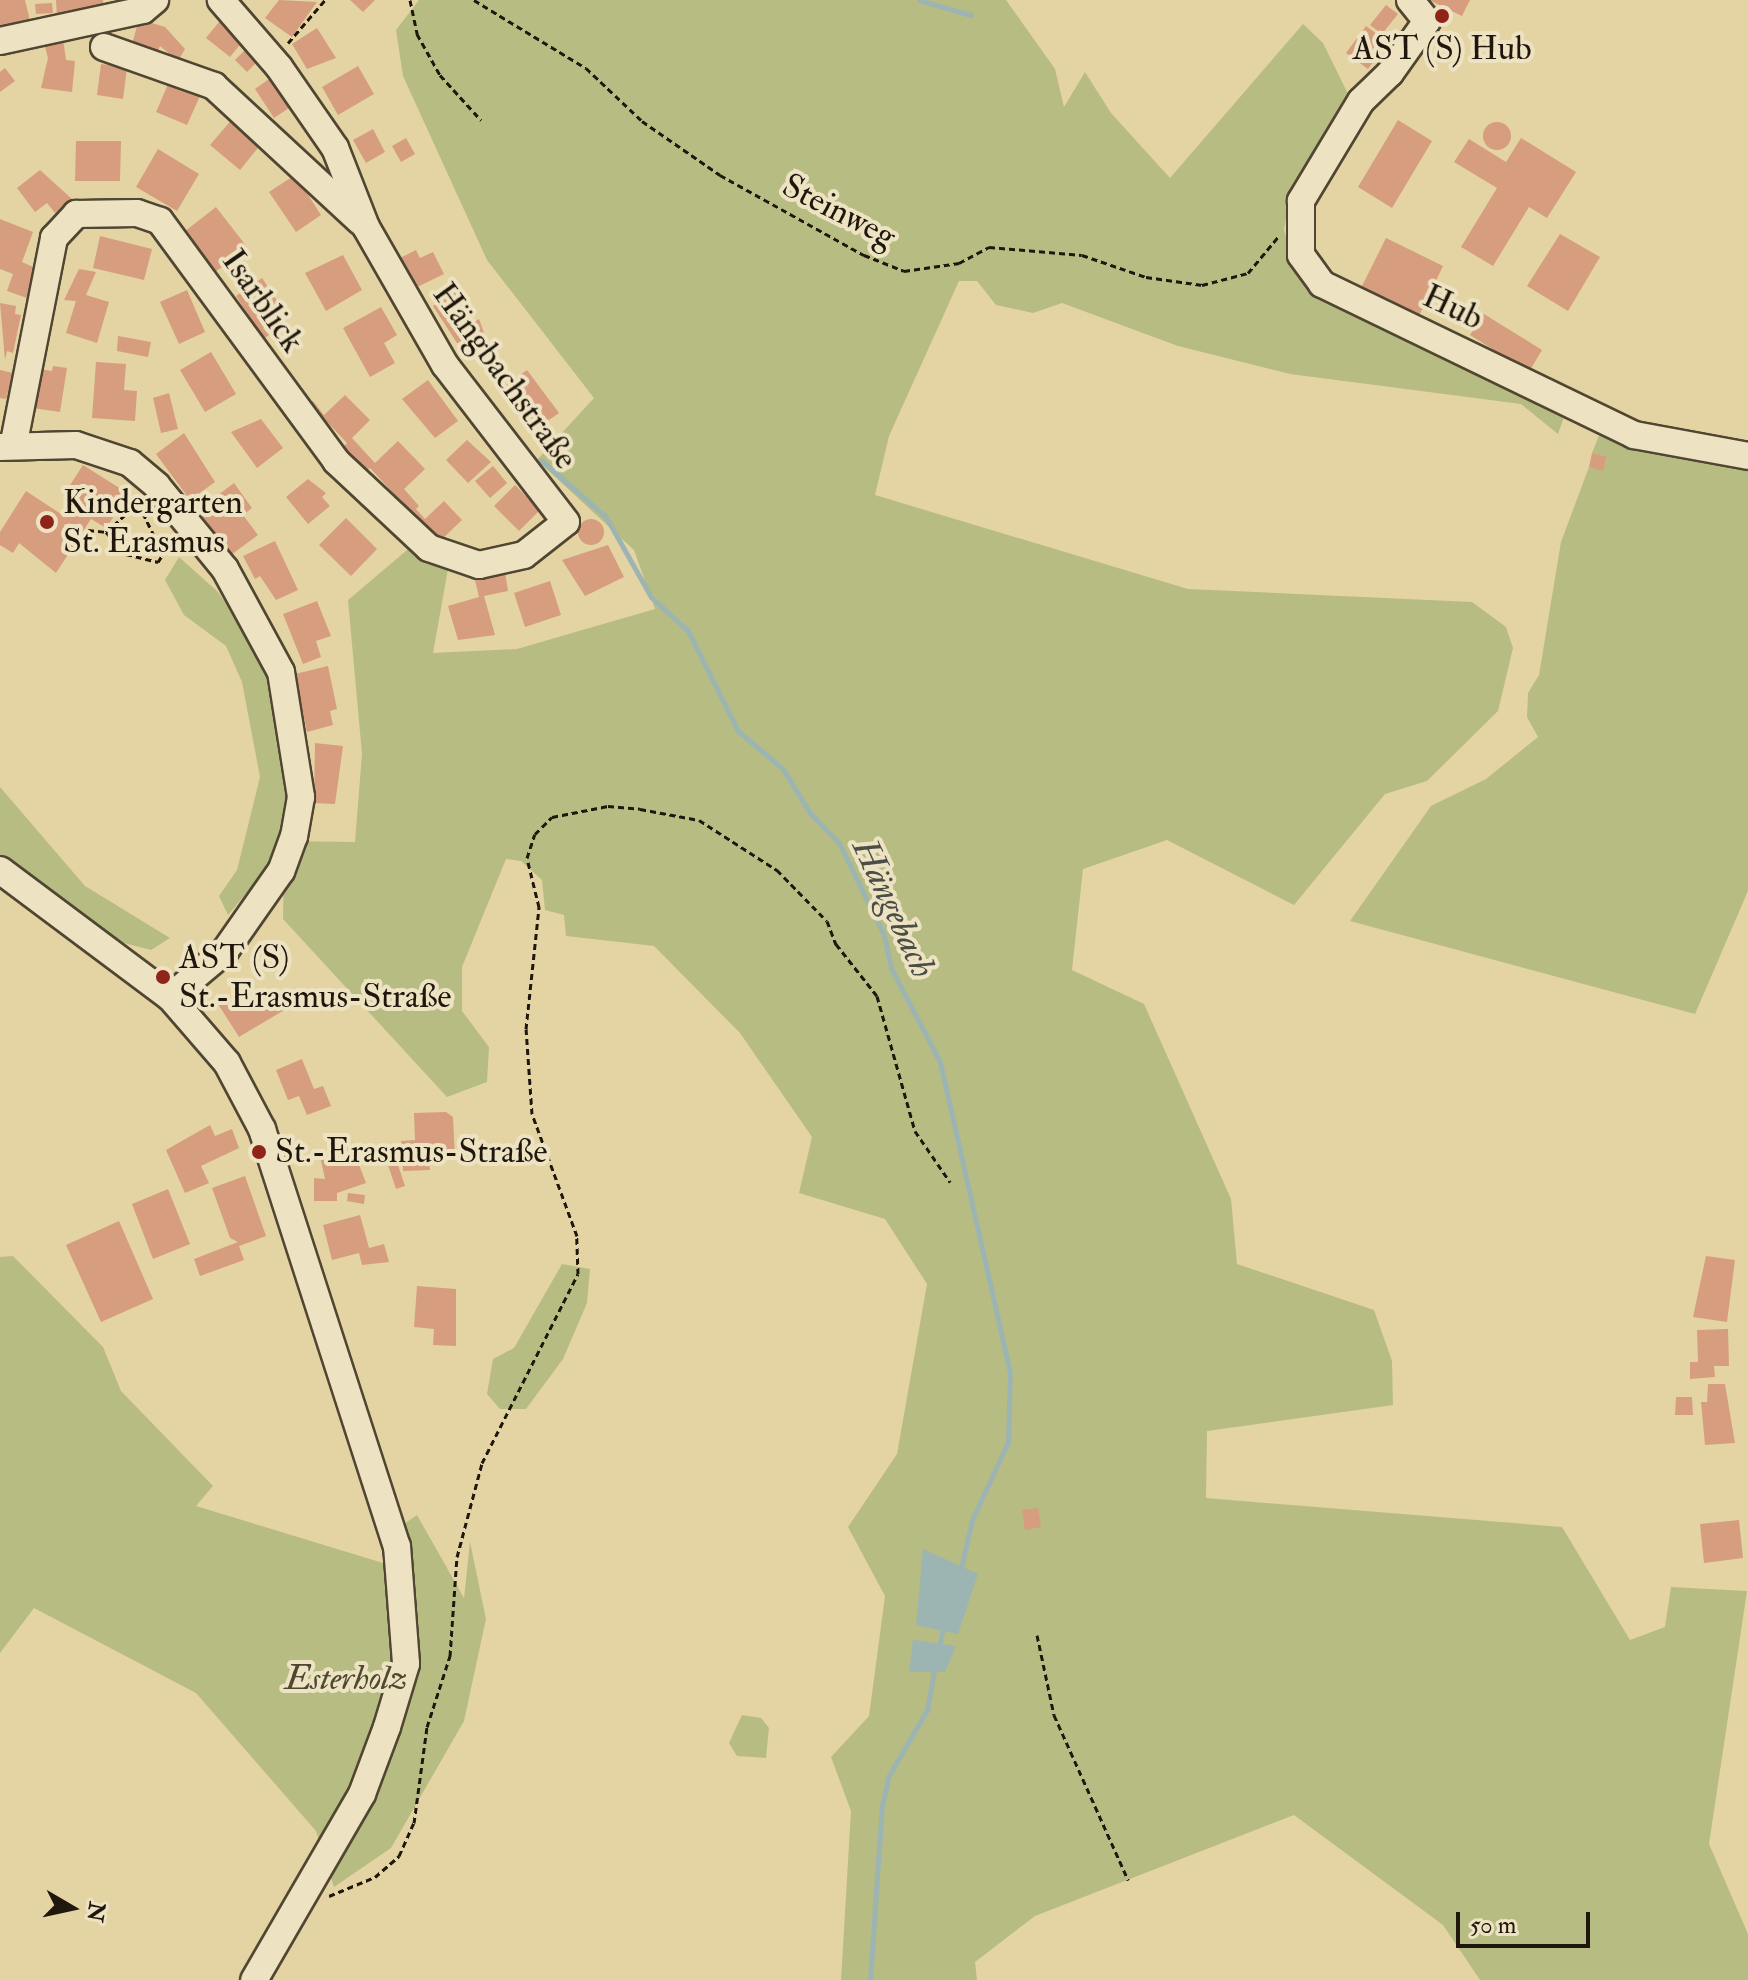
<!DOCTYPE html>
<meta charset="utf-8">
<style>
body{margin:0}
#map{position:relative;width:1748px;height:1980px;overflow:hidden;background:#e4d4a3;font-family:"IM FELL Double Pica",serif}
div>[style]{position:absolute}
.green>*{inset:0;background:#b7bc83}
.water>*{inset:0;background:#9cb5b3}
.stream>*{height:5px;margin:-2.5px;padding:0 2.5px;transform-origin:2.5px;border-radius:2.5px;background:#9cb5b3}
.building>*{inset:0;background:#d69d7f}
.round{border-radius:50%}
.path>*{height:3px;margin-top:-1.5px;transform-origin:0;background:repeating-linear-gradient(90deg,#1f160c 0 6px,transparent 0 10px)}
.roads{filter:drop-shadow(2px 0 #504632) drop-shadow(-2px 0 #504632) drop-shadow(0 2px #504632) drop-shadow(0 -2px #504632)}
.minor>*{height:26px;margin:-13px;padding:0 13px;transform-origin:13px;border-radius:13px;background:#ede3c3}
.dots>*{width:22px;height:22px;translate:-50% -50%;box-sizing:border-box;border:4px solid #ede3c3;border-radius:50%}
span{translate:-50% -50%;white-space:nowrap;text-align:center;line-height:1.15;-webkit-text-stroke:8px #ede3c3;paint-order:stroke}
.poi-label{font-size:34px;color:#1f160c}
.left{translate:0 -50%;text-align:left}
.street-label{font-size:34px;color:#1f160c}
.park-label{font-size:34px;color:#4d4830;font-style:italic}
.water-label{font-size:36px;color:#4b4e46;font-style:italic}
.north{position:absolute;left:32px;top:1868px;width:80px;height:80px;-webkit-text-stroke:6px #ede3c3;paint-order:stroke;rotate:99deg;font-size:22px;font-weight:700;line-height:32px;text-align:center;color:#1f160c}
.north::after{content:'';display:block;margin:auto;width:28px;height:36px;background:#1f160c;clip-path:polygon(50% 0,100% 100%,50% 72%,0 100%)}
.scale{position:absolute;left:1456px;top:1912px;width:134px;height:36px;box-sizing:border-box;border:4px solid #1f160c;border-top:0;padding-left:10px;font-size:24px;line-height:28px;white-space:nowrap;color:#1f160c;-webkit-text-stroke:6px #ede3c3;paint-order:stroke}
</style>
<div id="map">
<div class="green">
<div style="clip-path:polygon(419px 0,1006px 0,1055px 69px,1064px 107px,1085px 72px,1111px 113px,1170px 178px,1303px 24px,1323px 43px,1351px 100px,1290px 196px,1284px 230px,1291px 253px,1567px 409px,1558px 434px,1521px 404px,1290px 374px,1178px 346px,1062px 303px,1033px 313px,996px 305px,977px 281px,959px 281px,889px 436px,875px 495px,1188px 589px,1472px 602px,1506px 627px,1513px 648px,1498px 711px,1427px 781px,1385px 794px,1294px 905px,1167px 840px,1083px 869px,1072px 970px,1144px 1004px,1231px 1199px,1237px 1264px,1374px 1310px,1392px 1361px,1393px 1405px,1207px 1431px,1206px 1498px,1562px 1527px,1630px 1640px,1665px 1627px,1671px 1587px,1747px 1591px,1709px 1844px,1748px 1934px,1748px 1980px,1480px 1980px,1443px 1925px,1294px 1815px,1035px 1916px,975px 1962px,977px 1980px,841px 1980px,851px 1811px,831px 1757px,869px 1716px,885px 1596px,848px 1527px,897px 1454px,927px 1284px,885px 1219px,799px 1193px,812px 1137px,740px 1033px,654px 946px,566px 936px,564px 915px,545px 910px,542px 880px,521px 861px,506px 859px,462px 967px,462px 1011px,489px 1047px,487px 1082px,447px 1097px,283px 919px,284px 841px,355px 842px,362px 754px,348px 600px,413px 545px,448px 569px,433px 653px,517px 649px,655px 609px,634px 550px,537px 460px,594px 398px,487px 260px,403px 76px,396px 30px)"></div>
<div style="clip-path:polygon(1600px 433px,1748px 463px,1748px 891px,1695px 1014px,1350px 921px,1431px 806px,1486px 779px,1538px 737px,1527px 717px,1528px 693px,1539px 675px,1561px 542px,1589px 467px,1603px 470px,1607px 458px,1592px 453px)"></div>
<div style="clip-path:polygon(179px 557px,218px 592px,266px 659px,290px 773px,284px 825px,265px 871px,228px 915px,219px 896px,237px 870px,260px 777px,242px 682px,226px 646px,184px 615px,165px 580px)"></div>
<div style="clip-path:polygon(0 787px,85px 886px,170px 938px,151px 950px,116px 941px,0 859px)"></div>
<div style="clip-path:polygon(13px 1256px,103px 1347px,121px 1391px,213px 1486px,196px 1506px,383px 1563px,404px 1524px,417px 1515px,464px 1598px,470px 1542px,486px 1619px,464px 1721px,391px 1848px,334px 1887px,316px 1831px,196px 1693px,34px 1608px,0 1653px,0 1257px)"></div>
<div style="clip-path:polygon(562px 1264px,590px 1269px,587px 1303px,563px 1359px,526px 1409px,500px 1409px,487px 1394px,493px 1359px,514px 1348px)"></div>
<div style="clip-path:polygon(742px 1715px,761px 1718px,769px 1728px,766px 1758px,737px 1756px,729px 1743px)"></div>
</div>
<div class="water">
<div style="clip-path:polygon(923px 1549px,978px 1574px,958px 1634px,916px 1625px)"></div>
<div style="clip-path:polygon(913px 1640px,956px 1646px,945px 1672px,909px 1672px)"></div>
</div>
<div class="stream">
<div style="left:919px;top:0;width:54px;rotate:16.1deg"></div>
<div style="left:542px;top:461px;width:85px;rotate:41.2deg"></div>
<div style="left:606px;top:517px;width:92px;rotate:60.6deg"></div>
<div style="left:651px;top:597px;width:50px;rotate:42.6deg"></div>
<div style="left:688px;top:631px;width:112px;rotate:63.4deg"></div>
<div style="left:738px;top:731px;width:59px;rotate:40.2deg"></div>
<div style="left:783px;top:769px;width:52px;rotate:58.5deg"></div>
<div style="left:810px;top:813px;width:42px;rotate:46deg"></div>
<div style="left:839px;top:843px;width:102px;rotate:63.9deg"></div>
<div style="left:884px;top:935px;width:34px;rotate:78deg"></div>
<div style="left:891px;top:968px;width:106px;rotate:62.5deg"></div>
<div style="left:940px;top:1062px;width:319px;rotate:77.3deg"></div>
<div style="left:1010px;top:1373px;width:69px;rotate:91.7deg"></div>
<div style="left:1008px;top:1442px;width:86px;rotate:114.8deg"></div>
<div style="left:972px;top:1520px;width:53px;rotate:103deg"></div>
<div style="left:939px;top:1648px;width:21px;rotate:-79deg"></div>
<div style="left:870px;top:1980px;width:174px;rotate:-86.1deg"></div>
<div style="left:882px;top:1806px;width:30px;rotate:-78deg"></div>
<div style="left:888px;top:1777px;width:78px;rotate:-59.8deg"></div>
<div style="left:927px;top:1710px;width:45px;rotate:-79.7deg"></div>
</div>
<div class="building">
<div style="clip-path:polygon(0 0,25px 0,31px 25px,0 32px)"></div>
<div style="clip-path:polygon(56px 0,103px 0,104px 8px,57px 19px)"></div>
<div style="clip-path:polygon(279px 0,317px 2px,292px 37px,265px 18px)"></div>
<div style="clip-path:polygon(350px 0,375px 0,363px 12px)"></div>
<div style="clip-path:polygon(1429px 0,1470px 0,1462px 16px)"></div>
<div style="clip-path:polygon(52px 3px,53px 13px,36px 14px,35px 4px)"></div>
<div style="clip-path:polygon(1386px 5px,1398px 14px,1382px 34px,1370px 25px)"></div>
<div style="clip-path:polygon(139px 19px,165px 27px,185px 49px,178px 61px,160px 46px,158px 51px,132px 44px)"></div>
<div style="clip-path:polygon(219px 22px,243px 41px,230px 57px,206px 38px)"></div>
<div style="clip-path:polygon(1366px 26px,1388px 42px,1368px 69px,1346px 53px)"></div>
<div style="clip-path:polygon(317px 28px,336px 58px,307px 69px,292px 44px)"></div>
<div style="clip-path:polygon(63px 39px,66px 60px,75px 61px,72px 92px,41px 88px,48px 58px,44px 43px)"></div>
<div style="clip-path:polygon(246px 49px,258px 61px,247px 72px,235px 60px)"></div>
<div style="clip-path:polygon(101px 64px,127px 68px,123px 99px,97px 95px)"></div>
<div style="clip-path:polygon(358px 66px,374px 94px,338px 115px,322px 87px)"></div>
<div style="clip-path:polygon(5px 68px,15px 81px,0 92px,0 72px)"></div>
<div style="clip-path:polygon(269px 79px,289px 108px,274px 118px,255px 89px)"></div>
<div style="clip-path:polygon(169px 82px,200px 96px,187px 125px,156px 112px)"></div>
<div style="clip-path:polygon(233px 118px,262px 143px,240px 170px,210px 145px)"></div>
<div style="clip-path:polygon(1398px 120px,1432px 141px,1392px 208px,1358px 187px)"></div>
<div class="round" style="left:1483px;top:122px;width:28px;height:28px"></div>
<div style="clip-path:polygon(373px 129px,385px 152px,366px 163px,353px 140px)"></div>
<div style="clip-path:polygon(406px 138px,415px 154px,401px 162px,392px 146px)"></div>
<div style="clip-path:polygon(1521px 138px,1576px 172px,1547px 218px,1529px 207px,1493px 266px,1461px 247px,1497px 188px,1454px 162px,1469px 139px,1506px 162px)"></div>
<div style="clip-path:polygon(76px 141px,121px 141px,120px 181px,75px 181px)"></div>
<div style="clip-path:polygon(158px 149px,199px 174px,177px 211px,136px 187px)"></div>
<div style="clip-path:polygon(40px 170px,72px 199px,55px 213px,47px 203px,35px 212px,17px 188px)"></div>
<div style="clip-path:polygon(295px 175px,321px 215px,296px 232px,269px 192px)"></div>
<div style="clip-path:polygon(216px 207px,247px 247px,209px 277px,198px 263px,205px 258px,184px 232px)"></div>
<div style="clip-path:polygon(0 219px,33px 232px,22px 262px,38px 269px,27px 298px,7px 291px,13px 274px,0 269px)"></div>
<div style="clip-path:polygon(1560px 234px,1600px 257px,1568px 311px,1527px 286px)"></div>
<div style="clip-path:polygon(100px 236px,152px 249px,144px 280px,93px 268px)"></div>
<div style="clip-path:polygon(1386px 238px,1443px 266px,1419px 316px,1361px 288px)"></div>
<div style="clip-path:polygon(416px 250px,420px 258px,433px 252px,444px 274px,411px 290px,396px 260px)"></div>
<div style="clip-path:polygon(343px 255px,362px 290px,326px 311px,305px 273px)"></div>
<div style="clip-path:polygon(79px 269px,96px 272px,86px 295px,109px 302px,97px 343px,66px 333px,76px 301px,64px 300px)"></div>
<div style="clip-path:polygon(262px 278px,285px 313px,263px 328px,269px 335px,255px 345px,243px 327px,252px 321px,236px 296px)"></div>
<div style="clip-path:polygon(187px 290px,205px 332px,179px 344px,160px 302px)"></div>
<div style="clip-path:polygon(455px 292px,474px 322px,479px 319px,488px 344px,457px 343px,433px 306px)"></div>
<div style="clip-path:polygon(0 303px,16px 306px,15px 314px,21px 315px,13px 353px,7px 351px,5px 360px)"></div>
<div style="clip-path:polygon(381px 307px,397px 335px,384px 343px,395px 363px,370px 377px,343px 328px)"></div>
<div style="clip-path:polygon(1484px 314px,1542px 350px,1529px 372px,1470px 335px)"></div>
<div style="clip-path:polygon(118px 336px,151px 342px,148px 357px,117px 351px)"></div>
<div style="clip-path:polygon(211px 352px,236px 394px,205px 412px,180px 370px)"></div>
<div style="clip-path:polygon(96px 362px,126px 364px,124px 390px,137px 391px,135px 421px,92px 418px)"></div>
<div style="clip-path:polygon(53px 366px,67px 368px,60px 412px,32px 408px,38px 369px,52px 371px)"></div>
<div style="clip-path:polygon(0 370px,13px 373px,6px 399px,0 398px)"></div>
<div style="clip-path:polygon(527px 370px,559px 413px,532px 432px,500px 389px)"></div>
<div style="clip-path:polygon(428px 380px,458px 421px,435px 438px,402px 399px)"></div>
<div style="clip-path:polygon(169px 393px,178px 429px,161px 433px,153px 398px)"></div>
<div style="clip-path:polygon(345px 395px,370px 420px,352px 438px,375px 463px,398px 441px,425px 469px,404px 489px,419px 506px,416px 509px,425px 519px,444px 501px,462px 520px,440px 541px,422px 523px,414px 530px,388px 504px,396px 496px,370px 468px,361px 476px,338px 452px,347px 443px,328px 423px,315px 426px,302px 409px,313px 401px,324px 415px)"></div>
<div style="clip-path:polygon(261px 419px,283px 448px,257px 468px,231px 432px)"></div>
<div style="clip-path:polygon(184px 433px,215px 482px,190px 500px,156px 454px)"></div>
<div style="clip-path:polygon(467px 440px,491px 462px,468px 483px,446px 460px)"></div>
<div style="clip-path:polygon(1592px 453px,1607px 457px,1603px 471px,1589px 467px)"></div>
<div style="clip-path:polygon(83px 465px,129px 494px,106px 528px,91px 519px,56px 573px,19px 543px,13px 553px,0 545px,0 532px,26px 491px,61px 514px,69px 500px,63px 496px)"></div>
<div style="clip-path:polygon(493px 466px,507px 483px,490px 498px,475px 481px)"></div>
<div style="clip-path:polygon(308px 479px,326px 493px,322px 497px,330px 506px,308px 524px,286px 497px)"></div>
<div style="clip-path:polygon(234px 483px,252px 508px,243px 515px,258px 535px,231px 555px,198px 510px)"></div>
<div style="clip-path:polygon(515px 485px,540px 510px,519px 531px,494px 506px)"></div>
<div style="clip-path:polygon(346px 518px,377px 549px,351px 576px,319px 545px)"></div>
<div class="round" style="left:578px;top:519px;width:26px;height:26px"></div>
<div style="clip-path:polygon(275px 541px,298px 590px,276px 600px,260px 576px,255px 579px,243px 556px)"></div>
<div style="clip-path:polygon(608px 545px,624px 577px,585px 596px,562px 560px)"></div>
<div style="clip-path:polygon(505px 572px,508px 591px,484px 596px,495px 635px,458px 640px,448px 606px,479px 597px,474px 576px)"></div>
<div style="clip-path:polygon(550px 581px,561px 615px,525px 627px,514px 593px)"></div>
<div style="clip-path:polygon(317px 601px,331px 636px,316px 641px,321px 657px,303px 664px,283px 614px)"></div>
<div style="clip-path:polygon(328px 666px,337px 709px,330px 711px,333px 725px,307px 732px,295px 674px)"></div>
<div style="clip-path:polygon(315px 743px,343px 746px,335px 804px,314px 803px)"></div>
<div style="clip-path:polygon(245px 987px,254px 1002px,274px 989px,286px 1009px,239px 1037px,218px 1004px)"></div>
<div style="clip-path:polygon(302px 1059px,314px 1089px,323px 1086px,331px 1106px,307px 1115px,299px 1096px,288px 1100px,276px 1070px)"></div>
<div style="clip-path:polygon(446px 1112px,453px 1117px,455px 1158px,429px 1159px,430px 1170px,403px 1171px,401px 1141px,415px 1140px,414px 1113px)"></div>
<div style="clip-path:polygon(210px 1125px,215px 1136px,232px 1129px,239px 1148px,201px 1166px,209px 1183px,185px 1193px,166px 1150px)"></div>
<div style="clip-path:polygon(352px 1146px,366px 1183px,337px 1193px,337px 1201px,314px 1201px,314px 1178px,325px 1179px,320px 1156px)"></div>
<div style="clip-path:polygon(397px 1162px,405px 1186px,396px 1189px,388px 1165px)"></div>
<div style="clip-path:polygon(245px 1176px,266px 1236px,239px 1246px,244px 1260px,200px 1276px,194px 1259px,238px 1242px,230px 1238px,212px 1188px)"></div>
<div style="clip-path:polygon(168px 1189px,190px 1244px,153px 1259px,132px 1204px)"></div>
<div style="clip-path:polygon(348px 1193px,365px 1195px,364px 1204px,347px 1201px)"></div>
<div style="clip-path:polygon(360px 1215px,369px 1248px,384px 1244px,389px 1262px,362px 1265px,359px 1253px,332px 1260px,323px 1225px)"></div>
<div style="clip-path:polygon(119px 1221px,153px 1299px,101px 1322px,66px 1245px)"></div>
<div style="clip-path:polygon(1706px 1256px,1735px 1260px,1727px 1322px,1693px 1317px)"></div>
<div style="clip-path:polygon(417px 1286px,456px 1289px,456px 1346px,433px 1345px,434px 1329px,414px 1327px)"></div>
<div style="clip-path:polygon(1728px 1329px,1729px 1366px,1714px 1366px,1715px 1377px,1690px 1379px,1690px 1362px,1698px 1362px,1697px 1330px)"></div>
<div style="clip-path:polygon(1708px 1384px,1725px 1384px,1735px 1443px,1705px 1445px,1701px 1402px,1707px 1402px)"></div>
<div style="clip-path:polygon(1676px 1397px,1692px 1397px,1693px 1415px,1675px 1415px)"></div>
<div style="clip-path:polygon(1038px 1508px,1041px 1527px,1025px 1530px,1022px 1510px)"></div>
<div style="clip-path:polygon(1739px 1520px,1743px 1558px,1704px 1563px,1700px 1524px)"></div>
</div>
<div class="path">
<div style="left:410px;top:0;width:35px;rotate:78deg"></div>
<div style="left:417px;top:34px;width:47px;rotate:60.7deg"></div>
<div style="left:440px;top:75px;width:61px;rotate:47.7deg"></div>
<div style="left:474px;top:0;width:131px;rotate:31.3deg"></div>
<div style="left:586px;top:68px;width:77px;rotate:43.4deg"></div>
<div style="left:642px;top:121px;width:95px;rotate:34.7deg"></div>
<div style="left:720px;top:175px;width:165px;rotate:29.1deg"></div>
<div style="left:864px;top:255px;width:43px;rotate:21.8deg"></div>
<div style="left:904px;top:271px;width:56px;rotate:-8.3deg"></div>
<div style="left:959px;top:263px;width:34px;rotate:-28deg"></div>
<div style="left:989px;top:247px;width:93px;rotate:4.9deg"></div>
<div style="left:1082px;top:255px;width:68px;rotate:19deg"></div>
<div style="left:1146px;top:277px;width:57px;rotate:8.1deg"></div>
<div style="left:1202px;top:285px;width:48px;rotate:-14.6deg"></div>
<div style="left:1248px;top:273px;width:47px;rotate:-50.2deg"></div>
<div style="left:288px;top:43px;width:57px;rotate:-49.3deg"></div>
<div style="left:88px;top:530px;width:18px;rotate:6deg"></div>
<div style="left:106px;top:532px;width:39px;rotate:-42deg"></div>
<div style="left:135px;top:506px;width:12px;rotate:20deg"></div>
<div style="left:106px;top:532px;width:30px;rotate:48deg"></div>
<div style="left:126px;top:554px;width:33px;rotate:14deg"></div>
<div style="left:158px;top:562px;width:9px;rotate:-58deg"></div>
<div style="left:163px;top:554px;width:52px;rotate:-116.1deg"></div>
<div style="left:1037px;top:1635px;width:82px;rotate:78deg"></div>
<div style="left:1054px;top:1715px;width:181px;rotate:65.8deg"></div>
<div style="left:329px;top:1896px;width:50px;rotate:-22.4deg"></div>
<div style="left:375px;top:1877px;width:32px;rotate:-41deg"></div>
<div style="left:399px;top:1856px;width:36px;rotate:-66deg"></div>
<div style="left:414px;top:1823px;width:97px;rotate:-82.3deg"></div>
<div style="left:427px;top:1727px;width:75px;rotate:-72.1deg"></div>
<div style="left:450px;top:1656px;width:99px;rotate:-86deg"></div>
<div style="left:457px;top:1557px;width:97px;rotate:-75.1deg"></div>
<div style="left:482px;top:1463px;width:212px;rotate:-63.1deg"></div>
<div style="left:578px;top:1274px;width:38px;rotate:-92deg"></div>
<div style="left:577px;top:1236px;width:130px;rotate:-110.2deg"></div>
<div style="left:532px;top:1114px;width:85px;rotate:-94deg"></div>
<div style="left:526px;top:1029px;width:123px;rotate:-83.9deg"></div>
<div style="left:539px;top:907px;width:50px;rotate:-103.8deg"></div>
<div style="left:527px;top:858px;width:25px;rotate:-72deg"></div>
<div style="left:535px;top:834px;width:24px;rotate:-45deg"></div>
<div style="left:552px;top:817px;width:57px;rotate:-11.1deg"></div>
<div style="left:608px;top:806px;width:32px;rotate:5deg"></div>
<div style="left:640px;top:809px;width:60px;rotate:10.6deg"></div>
<div style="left:699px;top:820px;width:93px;rotate:32.7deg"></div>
<div style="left:777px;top:870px;width:71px;rotate:45.6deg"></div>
<div style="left:827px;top:921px;width:25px;rotate:69deg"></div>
<div style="left:836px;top:944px;width:66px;rotate:51.7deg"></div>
<div style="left:877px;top:996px;width:140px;rotate:74.3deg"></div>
<div style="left:915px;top:1131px;width:62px;rotate:55.5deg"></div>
</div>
<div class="roads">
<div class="minor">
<div style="left:1410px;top:0;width:27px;rotate:51deg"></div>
<div style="left:1427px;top:21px;width:64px;rotate:125.4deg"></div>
<div style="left:1390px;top:73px;width:40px;rotate:136deg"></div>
<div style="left:1361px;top:101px;width:117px;rotate:121deg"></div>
<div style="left:1301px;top:201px;width:54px;rotate:90deg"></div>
<div style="left:1301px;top:255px;width:36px;rotate:54deg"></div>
<div style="left:1322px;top:284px;width:347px;rotate:25.8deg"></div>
<div style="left:1634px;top:435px;width:116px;rotate:10.4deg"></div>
<div style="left:0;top:41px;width:146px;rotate:-12.2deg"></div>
<div style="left:143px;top:10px;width:16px;rotate:-40deg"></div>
<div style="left:104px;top:47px;width:117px;rotate:19.5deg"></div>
<div style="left:214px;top:86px;width:199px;rotate:42.8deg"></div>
<div style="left:14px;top:442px;width:208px;rotate:-78.9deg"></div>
<div style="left:54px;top:238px;width:33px;rotate:-47deg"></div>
<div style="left:76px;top:214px;width:61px;rotate:-0.9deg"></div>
<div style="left:137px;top:213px;width:24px;rotate:19deg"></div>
<div style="left:160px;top:221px;width:298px;rotate:53.7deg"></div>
<div style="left:336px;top:461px;width:127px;rotate:43.1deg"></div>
<div style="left:429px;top:548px;width:53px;rotate:18.8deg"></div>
<div style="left:479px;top:565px;width:46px;rotate:-12.5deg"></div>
<div style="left:524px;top:555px;width:53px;rotate:-38.2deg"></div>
<div style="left:566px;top:522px;width:198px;rotate:-127.6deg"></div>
<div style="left:445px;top:365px;width:159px;rotate:-119.8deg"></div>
<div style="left:366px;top:227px;width:85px;rotate:-111.4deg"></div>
<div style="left:335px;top:148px;width:98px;rotate:-124.7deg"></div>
<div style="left:279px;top:67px;width:89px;rotate:-130.9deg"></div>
<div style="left:0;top:447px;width:76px;rotate:-1.5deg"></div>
<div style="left:76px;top:445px;width:57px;rotate:18.4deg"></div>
<div style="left:130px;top:463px;width:35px;rotate:40deg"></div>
<div style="left:157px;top:486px;width:107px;rotate:50.7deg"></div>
<div style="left:225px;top:569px;width:117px;rotate:61.5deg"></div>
<div style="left:281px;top:672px;width:127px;rotate:80.9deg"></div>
<div style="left:301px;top:797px;width:40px;rotate:100deg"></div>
<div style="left:294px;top:836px;width:37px;rotate:110deg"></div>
<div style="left:281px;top:871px;width:98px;rotate:125deg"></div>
<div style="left:225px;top:951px;width:72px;rotate:140.1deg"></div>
<div style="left:0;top:870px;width:212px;rotate:36.8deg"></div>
<div style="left:170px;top:997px;width:87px;rotate:49.2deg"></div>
<div style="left:227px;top:1063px;width:75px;rotate:62.1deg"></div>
<div style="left:262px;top:1129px;width:438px;rotate:72.1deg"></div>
<div style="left:397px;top:1546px;width:118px;rotate:85.6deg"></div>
<div style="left:406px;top:1664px;width:66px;rotate:106.8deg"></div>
<div style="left:387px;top:1727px;width:72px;rotate:110.5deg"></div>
<div style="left:362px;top:1794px;width:215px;rotate:120.1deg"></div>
</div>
</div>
<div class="dots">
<div style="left:1442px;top:16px;background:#8f2418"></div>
<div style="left:47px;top:522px;background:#8f2418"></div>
<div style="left:163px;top:977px;background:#8f2418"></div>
<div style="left:259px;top:1152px;background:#8f2418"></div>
</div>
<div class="poi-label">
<span style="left:1442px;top:49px">AST (S) Hub</span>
<span class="left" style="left:63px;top:522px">Kindergarten<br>St. Erasmus</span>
<span class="left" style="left:179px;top:977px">AST (S)<br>St.-Erasmus-Straße</span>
<span class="left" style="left:275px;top:1152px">St.-Erasmus-Straße</span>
</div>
<div class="street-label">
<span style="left:839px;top:211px;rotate:27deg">Steinweg</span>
<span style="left:263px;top:301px;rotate:55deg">Isarblick</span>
<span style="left:1453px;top:307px;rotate:25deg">Hub</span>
<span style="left:505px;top:376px;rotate:54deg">Hängbachstraße</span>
</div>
<div class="park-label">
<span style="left:346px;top:1679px">Esterholz</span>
</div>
<div class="water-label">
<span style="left:894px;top:908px;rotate:65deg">Hängebach</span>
</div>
<div class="north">N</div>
<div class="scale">50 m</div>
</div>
